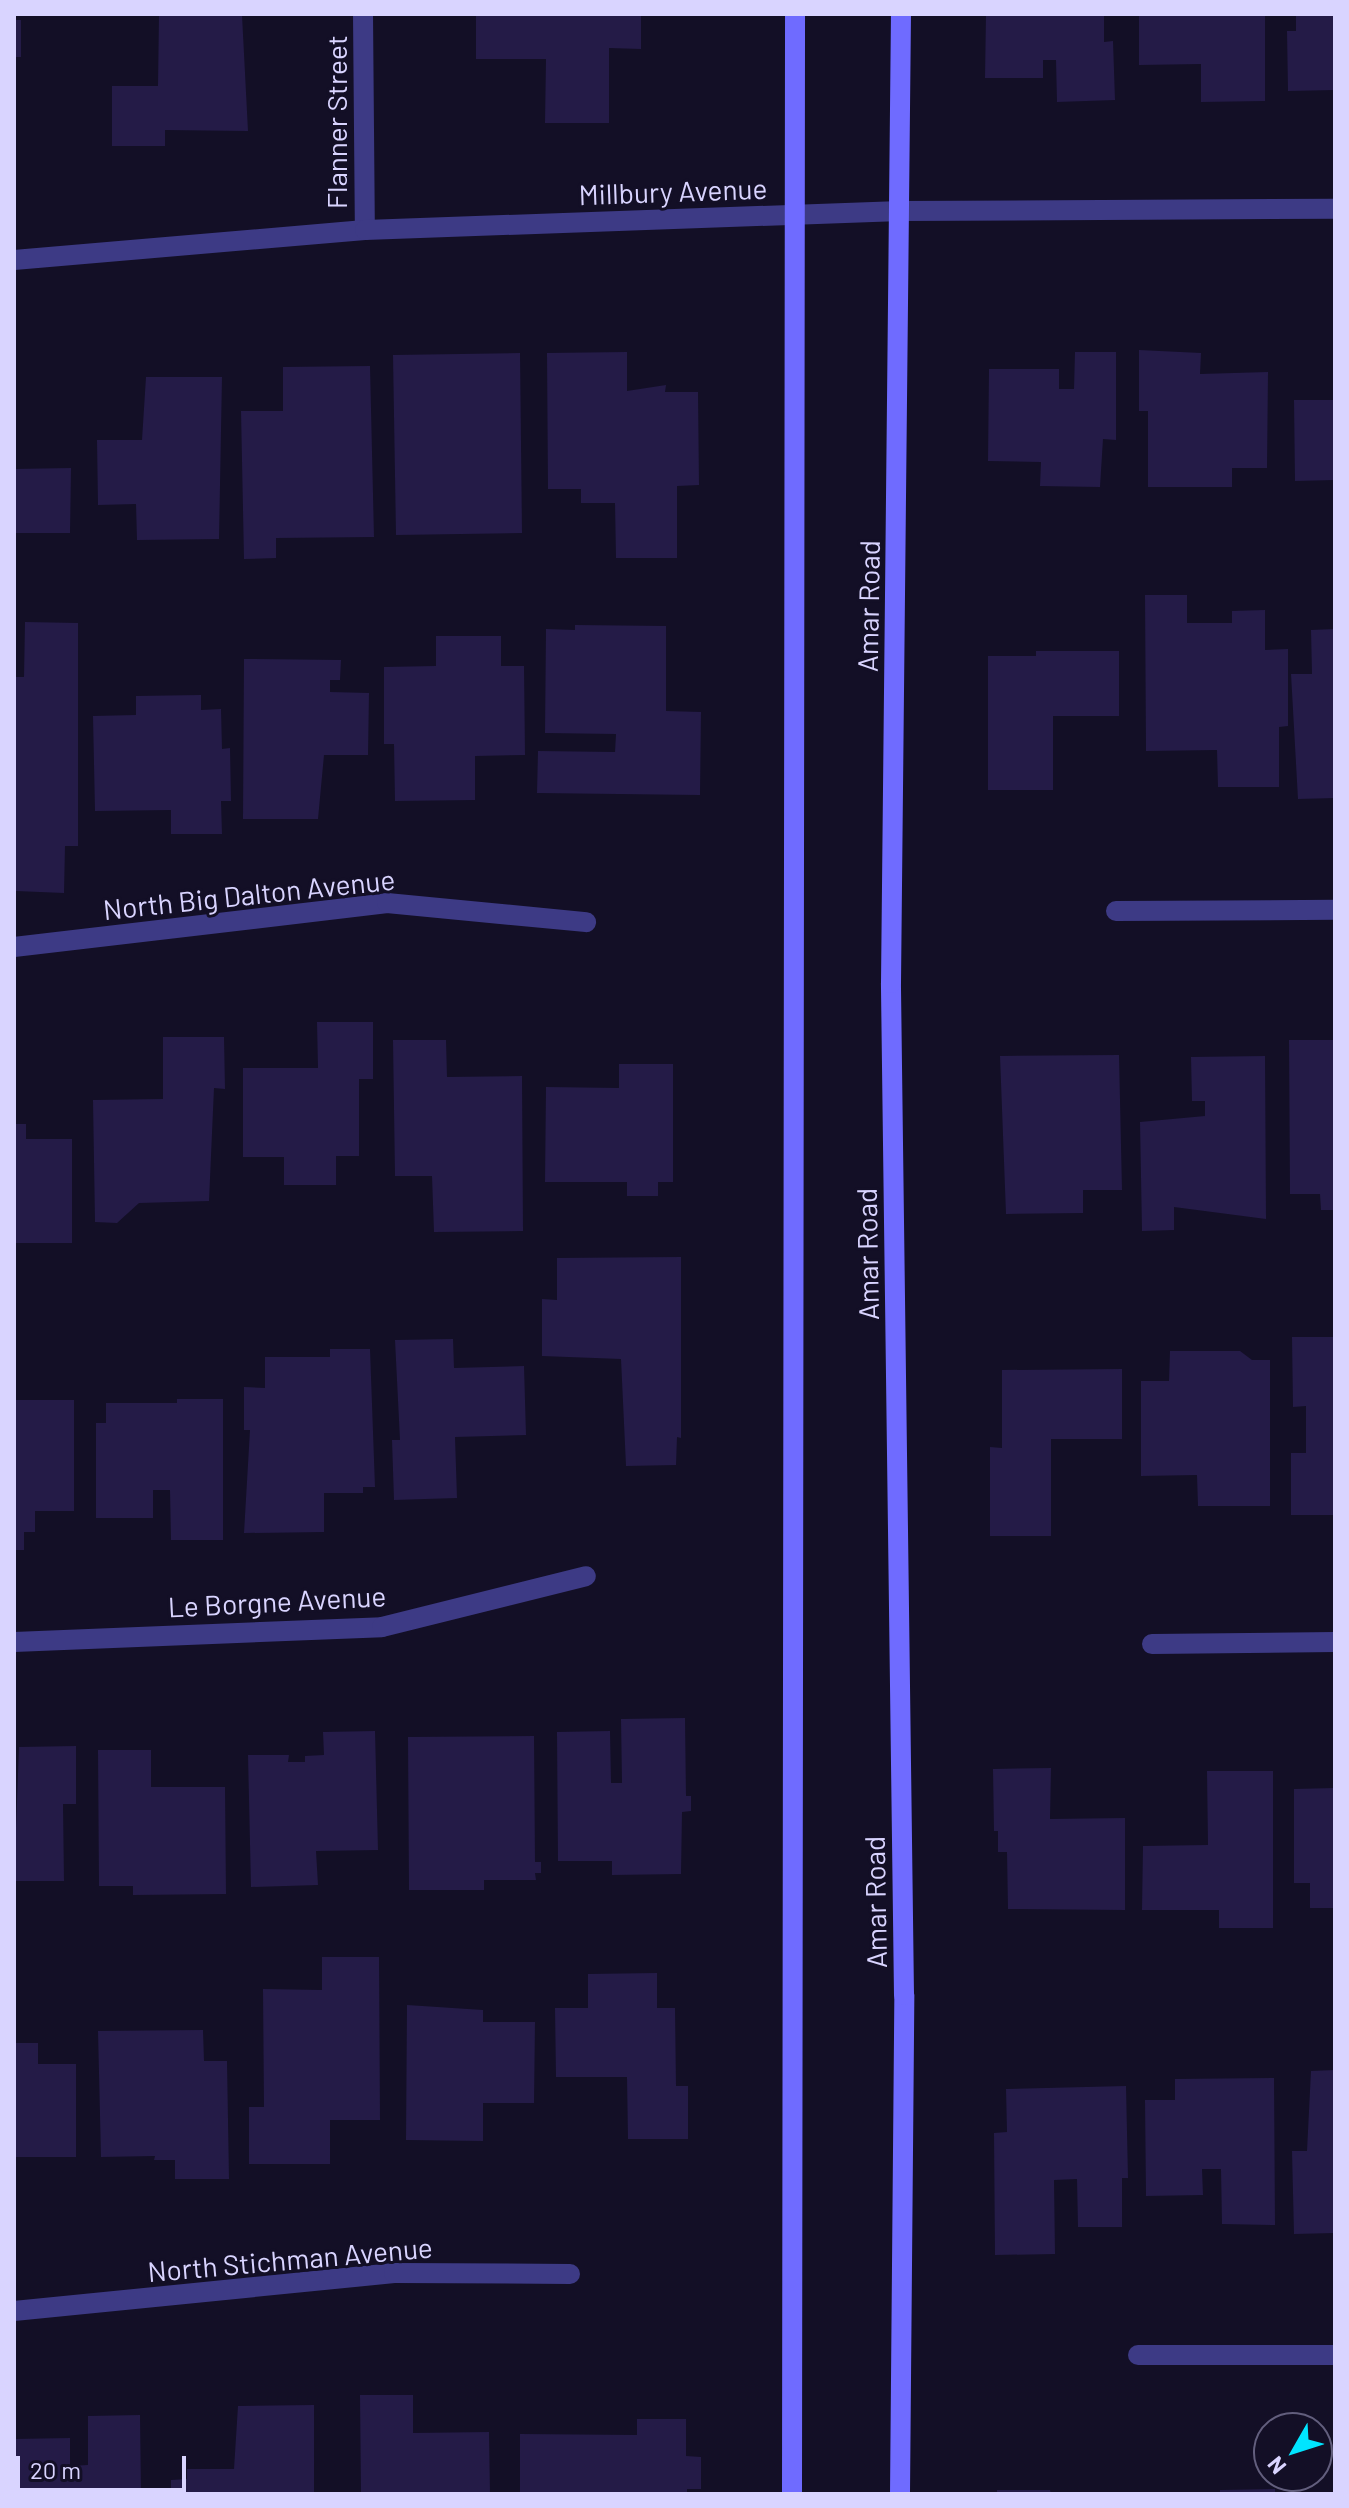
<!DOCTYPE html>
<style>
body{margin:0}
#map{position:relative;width:1349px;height:2508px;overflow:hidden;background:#130f26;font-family:Barlow,sans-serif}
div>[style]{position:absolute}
.building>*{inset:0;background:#241b47}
.minor>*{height:20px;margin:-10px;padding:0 10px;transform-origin:10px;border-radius:10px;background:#3d3a85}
.secondary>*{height:20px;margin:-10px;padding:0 10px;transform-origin:10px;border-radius:10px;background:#6f6bff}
span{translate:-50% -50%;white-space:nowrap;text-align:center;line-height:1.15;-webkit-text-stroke:6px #130f26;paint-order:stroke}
.street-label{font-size:28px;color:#d9d4ff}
.frame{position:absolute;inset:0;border:16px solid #d9d4ff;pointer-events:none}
.north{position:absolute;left:1253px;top:2412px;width:80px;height:80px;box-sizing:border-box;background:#130f26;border:2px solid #625e7d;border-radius:50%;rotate:231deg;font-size:22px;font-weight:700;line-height:32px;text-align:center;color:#d9d4ff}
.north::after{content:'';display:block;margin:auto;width:28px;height:36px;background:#00e5ff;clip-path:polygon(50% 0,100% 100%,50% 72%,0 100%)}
.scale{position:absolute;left:16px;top:2456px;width:170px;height:36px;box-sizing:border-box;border:4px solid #d9d4ff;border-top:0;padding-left:10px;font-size:24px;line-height:28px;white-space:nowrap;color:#d9d4ff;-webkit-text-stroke:6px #130f26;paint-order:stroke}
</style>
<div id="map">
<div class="building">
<div style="clip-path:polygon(159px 14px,242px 15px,248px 131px,165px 130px,165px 146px,112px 146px,112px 86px,158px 86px)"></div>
<div style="clip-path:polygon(476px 14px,641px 14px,641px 49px,609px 48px,609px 123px,545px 123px,546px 59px,476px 59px)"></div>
<div style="clip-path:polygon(986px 14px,1104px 14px,1104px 42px,1113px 41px,1115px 100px,1057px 102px,1056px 60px,1043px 60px,1043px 78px,985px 78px)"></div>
<div style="clip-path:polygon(1139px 14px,1265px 14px,1265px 101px,1201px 102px,1201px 64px,1139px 65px)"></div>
<div style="clip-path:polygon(1296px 14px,1335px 14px,1335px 90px,1288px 91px,1287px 31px,1296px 31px)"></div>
<div style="clip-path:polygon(14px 20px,21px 20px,21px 57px,14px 57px)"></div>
<div style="clip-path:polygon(1139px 350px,1201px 353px,1200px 374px,1268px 372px,1267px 468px,1232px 468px,1232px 487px,1148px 487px,1148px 411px,1139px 411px)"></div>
<div style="clip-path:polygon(627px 352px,627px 391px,666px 385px,665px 392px,698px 392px,699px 485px,677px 486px,677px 558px,616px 558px,615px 503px,581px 503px,581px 489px,548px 489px,547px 353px)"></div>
<div style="clip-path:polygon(1075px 352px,1116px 352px,1116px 440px,1103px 439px,1100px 487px,1040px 486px,1041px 462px,988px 461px,989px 369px,1059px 369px,1059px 389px,1074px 389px)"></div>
<div style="clip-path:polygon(520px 353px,522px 533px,396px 535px,393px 355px)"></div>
<div style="clip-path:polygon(370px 366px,374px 537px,276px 538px,276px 558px,244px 559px,241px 411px,283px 411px,283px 367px)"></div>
<div style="clip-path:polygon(146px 377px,222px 377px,219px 539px,137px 540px,136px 504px,98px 505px,97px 440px,142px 440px)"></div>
<div style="clip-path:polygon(1294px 400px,1335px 400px,1335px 480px,1295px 481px)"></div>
<div style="clip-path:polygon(71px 468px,70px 533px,14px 533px,14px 469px)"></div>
<div style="clip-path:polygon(1145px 595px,1187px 595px,1187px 623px,1232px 623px,1232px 611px,1265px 610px,1265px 650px,1288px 649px,1288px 726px,1279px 727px,1279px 787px,1218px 787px,1217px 750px,1146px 751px)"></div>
<div style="clip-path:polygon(25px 622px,78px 623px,78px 846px,65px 846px,64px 893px,16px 891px,14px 677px,24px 677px)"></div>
<div style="clip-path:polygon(575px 625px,666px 626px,666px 711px,701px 712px,700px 795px,537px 793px,538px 751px,615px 752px,616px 734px,545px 733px,546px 629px,575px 630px)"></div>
<div style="clip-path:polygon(1335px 629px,1335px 798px,1298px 799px,1291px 674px,1312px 674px,1311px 630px)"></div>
<div style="clip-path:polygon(436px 636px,501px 636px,501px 666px,524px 666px,525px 755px,475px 756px,475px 800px,395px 801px,394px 744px,384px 744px,384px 667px,436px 666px)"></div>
<div style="clip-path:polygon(1036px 651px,1119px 651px,1119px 716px,1053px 716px,1053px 790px,988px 790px,988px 656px,1036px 656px)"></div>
<div style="clip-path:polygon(244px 659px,341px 660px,340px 680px,330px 680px,330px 692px,369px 693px,368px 755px,324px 755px,318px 819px,243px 819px)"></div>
<div style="clip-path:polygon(201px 695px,201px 710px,221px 709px,222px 749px,230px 748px,231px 801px,221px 801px,222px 834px,171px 834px,171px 810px,95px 811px,93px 716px,136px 715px,136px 696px)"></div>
<div style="clip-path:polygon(317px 1022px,373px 1022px,373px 1079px,359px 1079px,359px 1156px,336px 1156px,336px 1185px,284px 1185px,284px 1157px,243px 1157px,243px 1068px,318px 1068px)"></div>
<div style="clip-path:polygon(163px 1037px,224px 1037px,225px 1089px,214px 1088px,209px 1201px,139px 1203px,117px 1223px,95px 1222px,93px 1100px,163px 1099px)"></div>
<div style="clip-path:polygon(393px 1040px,446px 1040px,447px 1077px,522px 1076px,523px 1231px,434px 1232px,432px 1176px,395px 1176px)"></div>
<div style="clip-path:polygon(1289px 1040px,1335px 1040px,1335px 1210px,1321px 1210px,1320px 1194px,1290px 1194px)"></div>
<div style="clip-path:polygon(1119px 1055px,1122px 1190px,1083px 1190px,1083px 1213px,1006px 1214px,1000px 1056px)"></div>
<div style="clip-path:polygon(1265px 1056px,1266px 1219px,1174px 1207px,1174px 1230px,1142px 1231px,1140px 1122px,1205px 1116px,1205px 1101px,1192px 1101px,1191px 1057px)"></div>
<div style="clip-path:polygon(619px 1064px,673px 1064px,673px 1182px,658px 1182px,658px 1196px,627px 1196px,627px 1182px,545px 1182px,546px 1087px,619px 1088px)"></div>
<div style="clip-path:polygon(14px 1124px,26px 1124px,26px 1139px,72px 1139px,72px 1243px,14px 1243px)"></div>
<div style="clip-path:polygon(681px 1257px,681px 1438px,677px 1437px,676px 1465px,626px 1466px,621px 1359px,542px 1356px,542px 1299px,557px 1300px,557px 1258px)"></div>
<div style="clip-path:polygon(1292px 1337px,1335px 1337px,1335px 1515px,1291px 1515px,1291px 1453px,1306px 1453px,1306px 1406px,1293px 1407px)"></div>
<div style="clip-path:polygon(453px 1339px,454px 1368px,524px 1366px,526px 1435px,455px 1437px,457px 1498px,394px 1500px,392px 1440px,400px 1440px,395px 1340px)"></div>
<div style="clip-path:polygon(330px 1349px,370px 1349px,375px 1487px,363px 1487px,363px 1493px,324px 1493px,324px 1532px,244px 1533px,250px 1430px,244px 1430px,244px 1387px,265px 1388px,265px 1357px,330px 1357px)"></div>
<div style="clip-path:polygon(1170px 1351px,1240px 1351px,1252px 1360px,1270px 1360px,1270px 1506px,1198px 1506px,1197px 1475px,1141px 1476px,1141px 1381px,1169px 1381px)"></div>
<div style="clip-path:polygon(1122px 1369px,1122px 1439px,1051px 1439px,1051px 1536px,990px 1536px,990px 1447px,1002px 1448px,1002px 1370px)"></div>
<div style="clip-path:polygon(177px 1399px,223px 1399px,223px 1540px,171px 1540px,170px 1490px,153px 1490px,153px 1518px,96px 1518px,96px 1423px,106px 1423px,106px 1403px,177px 1403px)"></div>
<div style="clip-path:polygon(14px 1400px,74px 1400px,74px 1511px,35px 1511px,35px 1532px,24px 1532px,24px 1550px,14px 1550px)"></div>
<div style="clip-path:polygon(685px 1718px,686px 1796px,691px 1796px,691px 1811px,682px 1812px,681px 1874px,612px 1875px,612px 1861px,558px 1861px,557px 1732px,610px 1731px,611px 1783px,622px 1783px,621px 1719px)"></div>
<div style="clip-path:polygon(375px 1731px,378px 1850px,316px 1851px,318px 1885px,251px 1887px,248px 1755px,289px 1755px,288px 1762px,305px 1762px,305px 1756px,324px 1755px,323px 1732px)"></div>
<div style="clip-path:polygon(534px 1736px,535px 1862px,541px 1862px,541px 1873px,535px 1873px,536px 1880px,484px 1880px,484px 1890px,409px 1890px,408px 1737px)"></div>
<div style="clip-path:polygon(76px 1746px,76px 1804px,63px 1804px,64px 1881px,14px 1881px,19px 1747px)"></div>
<div style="clip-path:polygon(98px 1750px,151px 1750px,151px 1787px,225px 1787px,226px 1894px,133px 1895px,133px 1886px,99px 1886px)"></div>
<div style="clip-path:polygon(1051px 1768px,1050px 1819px,1125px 1818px,1125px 1910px,1008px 1909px,1007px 1852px,998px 1852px,998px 1831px,994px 1831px,993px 1769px)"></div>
<div style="clip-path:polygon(1207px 1771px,1273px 1771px,1273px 1928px,1219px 1928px,1219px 1910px,1142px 1910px,1143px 1846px,1208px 1845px)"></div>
<div style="clip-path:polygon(1335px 1788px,1335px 1908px,1310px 1908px,1310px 1883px,1294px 1883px,1294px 1789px)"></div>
<div style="clip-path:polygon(322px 1957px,379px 1957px,380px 2120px,330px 2120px,330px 2164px,249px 2164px,249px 2107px,264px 2107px,263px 1989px,322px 1990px)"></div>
<div style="clip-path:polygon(657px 1973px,657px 2008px,675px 2008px,676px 2086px,688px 2086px,688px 2139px,628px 2139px,627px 2077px,556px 2077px,555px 2008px,588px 2008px,588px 1974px)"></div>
<div style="clip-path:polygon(407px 2005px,483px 2010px,483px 2022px,535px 2022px,534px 2103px,483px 2103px,483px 2141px,406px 2140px)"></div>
<div style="clip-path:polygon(203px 2030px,204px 2061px,227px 2061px,229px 2179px,175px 2179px,175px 2160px,154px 2160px,155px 2156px,101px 2157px,98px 2031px)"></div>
<div style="clip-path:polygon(14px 2043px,38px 2043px,38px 2064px,76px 2064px,76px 2157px,14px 2157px)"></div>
<div style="clip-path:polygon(1335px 2070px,1335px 2233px,1294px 2234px,1292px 2151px,1307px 2151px,1311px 2071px)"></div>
<div style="clip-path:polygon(1274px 2078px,1275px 2225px,1222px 2224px,1221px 2169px,1202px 2169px,1203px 2195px,1146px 2196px,1145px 2100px,1175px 2100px,1175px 2079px)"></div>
<div style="clip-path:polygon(1126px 2086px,1128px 2178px,1122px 2178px,1122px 2227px,1078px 2227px,1077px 2179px,1054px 2180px,1055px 2254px,995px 2255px,994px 2133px,1007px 2132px,1006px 2089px)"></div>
<div style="clip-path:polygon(360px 2395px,413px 2395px,413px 2433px,489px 2432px,490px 2494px,361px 2494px)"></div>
<div style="clip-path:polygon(314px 2405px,314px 2494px,171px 2494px,171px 2480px,187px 2479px,187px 2469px,234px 2469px,238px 2406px)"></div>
<div style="clip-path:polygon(140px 2415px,141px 2494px,14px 2494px,14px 2439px,70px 2438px,70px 2466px,88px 2465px,88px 2416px)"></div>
<div style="clip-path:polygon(637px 2419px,686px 2419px,686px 2456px,701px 2457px,701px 2489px,687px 2489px,687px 2494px,520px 2494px,520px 2434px,637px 2435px)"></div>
<div style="clip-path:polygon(1275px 2489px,1275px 2494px,1220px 2494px,1220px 2490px)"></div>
<div style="clip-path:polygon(997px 2490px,1050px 2490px,1051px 2494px,997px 2494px)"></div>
</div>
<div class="minor">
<div style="left:363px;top:14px;width:216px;rotate:89.5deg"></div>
<div style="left:14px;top:260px;width:352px;rotate:-4.9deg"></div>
<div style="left:365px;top:230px;width:536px;rotate:-2.03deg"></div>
<div style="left:901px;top:211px;width:434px;rotate:-0.3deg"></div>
<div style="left:1116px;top:911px;width:219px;rotate:-0.3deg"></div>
<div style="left:14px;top:947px;width:376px;rotate:-6.7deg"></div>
<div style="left:387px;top:903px;width:200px;rotate:5.5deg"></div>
<div style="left:14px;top:1642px;width:368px;rotate:-2.3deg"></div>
<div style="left:382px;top:1627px;width:210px;rotate:-14deg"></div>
<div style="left:1152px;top:1644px;width:183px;rotate:-0.6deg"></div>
<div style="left:14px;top:2311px;width:382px;rotate:-5.7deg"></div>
<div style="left:394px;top:2273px;width:176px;rotate:0.3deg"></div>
<div style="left:1138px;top:2355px;width:197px"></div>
</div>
<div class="secondary">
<div style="left:792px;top:2494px;width:2480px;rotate:-89.93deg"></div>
<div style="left:900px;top:2494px;width:499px;rotate:-89.5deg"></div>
<div style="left:904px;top:1995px;width:1012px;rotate:-90.74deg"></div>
<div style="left:891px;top:983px;width:969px;rotate:-89.41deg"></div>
</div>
<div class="street-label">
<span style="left:336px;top:122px;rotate:-90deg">Flanner Street</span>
<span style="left:673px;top:191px;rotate:-2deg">Millbury Avenue</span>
<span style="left:868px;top:606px;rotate:-89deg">Amar Road</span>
<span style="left:249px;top:894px;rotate:-6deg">North Big Dalton Avenue</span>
<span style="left:867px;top:1254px;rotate:-91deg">Amar Road</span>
<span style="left:277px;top:1601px;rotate:-3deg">Le Borgne Avenue</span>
<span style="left:875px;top:1902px;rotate:-91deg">Amar Road</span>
<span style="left:290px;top:2259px;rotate:-5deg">North Stichman Avenue</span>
</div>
<div class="frame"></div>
<div class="north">N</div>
<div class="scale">20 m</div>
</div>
